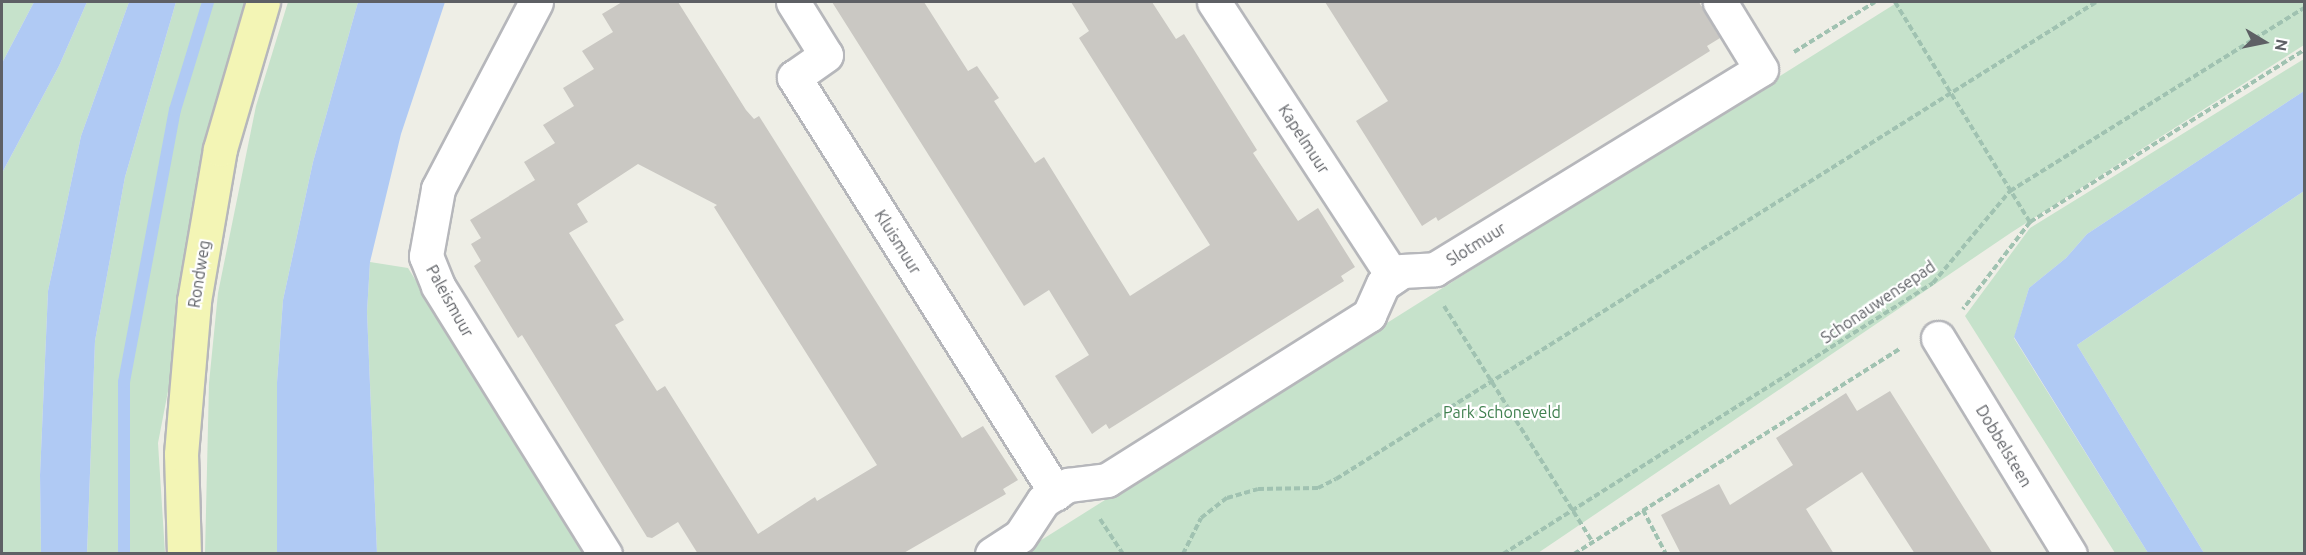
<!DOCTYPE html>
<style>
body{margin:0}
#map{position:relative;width:2306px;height:555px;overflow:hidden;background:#eeeee6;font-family:Ubuntu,sans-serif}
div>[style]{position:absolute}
.green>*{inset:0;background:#c6e2cb}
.water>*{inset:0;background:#b0caf4}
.stream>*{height:12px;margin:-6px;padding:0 6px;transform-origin:6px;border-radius:6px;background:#b0caf4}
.building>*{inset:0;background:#cac8c3}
.path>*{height:4px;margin-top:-2px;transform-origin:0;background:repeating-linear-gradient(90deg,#a0c2b1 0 6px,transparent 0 9px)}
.roads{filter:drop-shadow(2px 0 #b6b7bb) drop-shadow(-2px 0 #b6b7bb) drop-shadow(0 2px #b6b7bb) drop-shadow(0 -2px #b6b7bb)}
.minor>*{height:33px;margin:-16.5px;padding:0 16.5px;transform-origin:16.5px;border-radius:16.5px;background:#fff}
.major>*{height:33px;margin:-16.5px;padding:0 16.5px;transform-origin:16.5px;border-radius:16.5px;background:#f3f5b5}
span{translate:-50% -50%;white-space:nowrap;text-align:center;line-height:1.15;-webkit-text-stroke:4.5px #fff;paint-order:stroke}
.street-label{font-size:16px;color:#5e6065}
.park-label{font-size:16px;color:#418150}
.frame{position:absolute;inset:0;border:3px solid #5e6065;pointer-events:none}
.north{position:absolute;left:2234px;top:12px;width:60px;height:60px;-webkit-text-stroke:4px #fff;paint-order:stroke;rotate:100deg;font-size:16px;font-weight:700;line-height:24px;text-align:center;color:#5e6065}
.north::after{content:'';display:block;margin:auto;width:21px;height:27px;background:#5e6065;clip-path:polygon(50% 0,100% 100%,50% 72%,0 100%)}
</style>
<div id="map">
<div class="green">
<div style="clip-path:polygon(2px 2px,34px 2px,2px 63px)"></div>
<div style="clip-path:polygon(87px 2px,129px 2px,81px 136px,48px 291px,40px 475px,41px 553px,2px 553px,2px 173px,59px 66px)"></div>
<div style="clip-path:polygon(176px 2px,255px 2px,187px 293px,158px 443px,165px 553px,87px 554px,95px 341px,125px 177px)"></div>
<div style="clip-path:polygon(288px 2px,358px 2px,313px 162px,283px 300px,277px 382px,277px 553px,205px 554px,209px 383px,218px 293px,256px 106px)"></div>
<div style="clip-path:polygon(1898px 2px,2304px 2px,2304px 45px,2012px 232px,1538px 553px,1019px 554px)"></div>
<div style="clip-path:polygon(2304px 59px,2304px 91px,2087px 234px,2066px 258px,2029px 288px,2014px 338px,2148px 553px,2115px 553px,1965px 316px,2030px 228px)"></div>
<div style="clip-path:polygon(2304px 191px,2304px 553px,2204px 553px,2077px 345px)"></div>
<div style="clip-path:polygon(370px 262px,408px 268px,587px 553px,377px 553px,367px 312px)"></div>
</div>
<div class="water">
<div style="clip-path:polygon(34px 2px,87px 2px,59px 66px,2px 173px,2px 63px)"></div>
<div style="clip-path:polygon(129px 2px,176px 2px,125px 177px,95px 341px,87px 553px,41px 553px,40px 475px,48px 291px,81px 136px)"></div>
<div style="clip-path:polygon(358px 2px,445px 2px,401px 134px,370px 262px,367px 312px,377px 553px,277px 553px,277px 382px,283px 300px,313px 162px)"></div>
<div style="clip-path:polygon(2304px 91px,2304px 191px,2077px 345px,2204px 553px,2148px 553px,2014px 337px,2029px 288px,2066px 258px,2087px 234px)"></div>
</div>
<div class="stream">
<div style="left:124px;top:554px;width:172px;rotate:-90deg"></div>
<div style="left:124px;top:382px;width:277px;rotate:-79.4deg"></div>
<div style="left:175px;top:110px;width:113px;rotate:-73deg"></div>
</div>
<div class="building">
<div style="clip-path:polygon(evenodd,622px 2px,678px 2px,746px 110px,754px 119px,759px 116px,962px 438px,983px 426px,1018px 480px,1003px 489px,1006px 494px,902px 554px,698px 554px,678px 522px,652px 538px,647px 537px,522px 335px,518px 338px,474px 266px,481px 261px,471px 244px,481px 238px,470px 220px,535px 180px,524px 162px,555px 143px,543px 125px,574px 106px,563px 88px,594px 69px,582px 51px,613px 32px,602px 14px,622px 2px,638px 164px,717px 205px,714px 207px,877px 465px,817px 501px,815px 497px,758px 534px,665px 386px,657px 391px,615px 325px,624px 320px,569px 233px,588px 222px,577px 204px,638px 164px)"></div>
<div style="clip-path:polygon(832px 2px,924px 2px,968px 71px,977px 66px,999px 98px,994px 101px,1035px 163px,1044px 157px,1130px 296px,1210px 245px,1079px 38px,1089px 31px,1071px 2px,1152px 2px,1176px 39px,1184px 34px,1257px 150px,1253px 153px,1298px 221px,1318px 208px,1355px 267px,1341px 276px,1344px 281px,1109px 429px,1106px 424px,1092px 434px,1055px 376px,1089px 355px,1049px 290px,1024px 306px)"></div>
<div style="clip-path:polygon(1325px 2px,1699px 2px,1720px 38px,1707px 46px,1710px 51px,1438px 221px,1436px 217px,1422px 226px,1356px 121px,1388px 101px)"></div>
<div style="clip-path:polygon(1890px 391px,1993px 554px,1915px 554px,1862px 472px,1806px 509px,1834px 554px,1681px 554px,1661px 515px,1719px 484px,1730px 505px,1793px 465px,1776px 438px,1846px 393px,1857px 411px)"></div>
</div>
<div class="path">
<div style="left:1895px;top:2px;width:258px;rotate:58.5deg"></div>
<div style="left:2030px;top:222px;width:110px;rotate:127.6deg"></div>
<div style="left:1794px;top:52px;width:95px;rotate:-31.7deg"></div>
<div style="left:2030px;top:222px;width:324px;rotate:-32.1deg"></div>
<div style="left:1444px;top:306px;width:278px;rotate:57.8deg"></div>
<div style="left:1643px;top:510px;width:50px;rotate:62.4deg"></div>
<div style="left:1100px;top:519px;width:42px;rotate:56.7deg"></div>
<div style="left:1183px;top:554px;width:40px;rotate:-63.4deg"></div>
<div style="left:1201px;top:518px;width:33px;rotate:-38deg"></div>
<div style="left:1227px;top:498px;width:32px;rotate:-16deg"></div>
<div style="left:1258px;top:489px;width:60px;rotate:-1deg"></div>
<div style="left:1318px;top:488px;width:20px;rotate:-27deg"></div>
<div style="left:1336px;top:479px;width:897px;rotate:-32.11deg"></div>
<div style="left:1503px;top:554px;width:508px;rotate:-32.22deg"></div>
<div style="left:1933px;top:283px;width:120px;rotate:-50.1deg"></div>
<div style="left:2010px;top:191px;width:346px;rotate:-31.9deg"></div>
<div style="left:1574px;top:554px;width:386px;rotate:-32.2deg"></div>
</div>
<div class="roads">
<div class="minor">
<div style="left:536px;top:2px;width:211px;rotate:117.7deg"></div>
<div style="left:438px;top:189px;width:68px;rotate:100.2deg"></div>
<div style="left:426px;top:256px;width:32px;rotate:68deg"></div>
<div style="left:438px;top:286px;width:316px;rotate:58.1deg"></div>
<div style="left:793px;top:2px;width:62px;rotate:58.1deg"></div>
<div style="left:826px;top:55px;width:39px;rotate:145deg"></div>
<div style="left:794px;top:77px;width:492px;rotate:57.8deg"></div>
<div style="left:1214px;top:2px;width:328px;rotate:56.9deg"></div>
<div style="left:1938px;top:338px;width:253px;rotate:58.6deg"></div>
<div style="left:992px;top:554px;width:33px;rotate:-33deg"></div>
<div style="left:1020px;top:536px;width:42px;rotate:-56.7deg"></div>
<div style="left:1043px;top:501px;width:30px;rotate:-33deg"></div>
<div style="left:1068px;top:485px;width:39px;rotate:-7deg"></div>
<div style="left:1107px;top:480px;width:310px;rotate:-32.2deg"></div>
<div style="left:1369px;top:315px;width:34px;rotate:-66deg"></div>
<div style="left:1383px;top:284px;width:23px;rotate:-34deg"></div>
<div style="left:1402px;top:271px;width:33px;rotate:-3deg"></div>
<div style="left:1435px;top:269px;width:382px;rotate:-31.5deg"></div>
<div style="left:1761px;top:69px;width:79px;rotate:-121.5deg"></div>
</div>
<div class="major">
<div style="left:184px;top:554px;width:100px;rotate:-91.7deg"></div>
<div style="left:181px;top:454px;width:154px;rotate:-85.1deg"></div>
<div style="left:194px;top:301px;width:154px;rotate:-80.3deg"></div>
<div style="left:220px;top:149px;width:153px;rotate:-73.7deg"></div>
</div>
</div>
<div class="street-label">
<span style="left:1304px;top:139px;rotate:57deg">Kapelmuur</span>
<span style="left:898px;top:242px;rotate:58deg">Kluismuur</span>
<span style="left:1476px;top:244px;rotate:-32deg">Slotmuur</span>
<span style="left:199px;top:274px;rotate:-81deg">Rondweg</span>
<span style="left:450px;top:301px;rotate:61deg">Paleismuur</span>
<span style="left:1878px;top:302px;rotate:-34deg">Schonauwensepad</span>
<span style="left:2004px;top:446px;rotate:59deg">Dobbelsteen</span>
</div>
<div class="park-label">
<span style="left:1502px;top:412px">Park Schoneveld</span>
</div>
<div class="frame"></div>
<div class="north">N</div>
</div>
